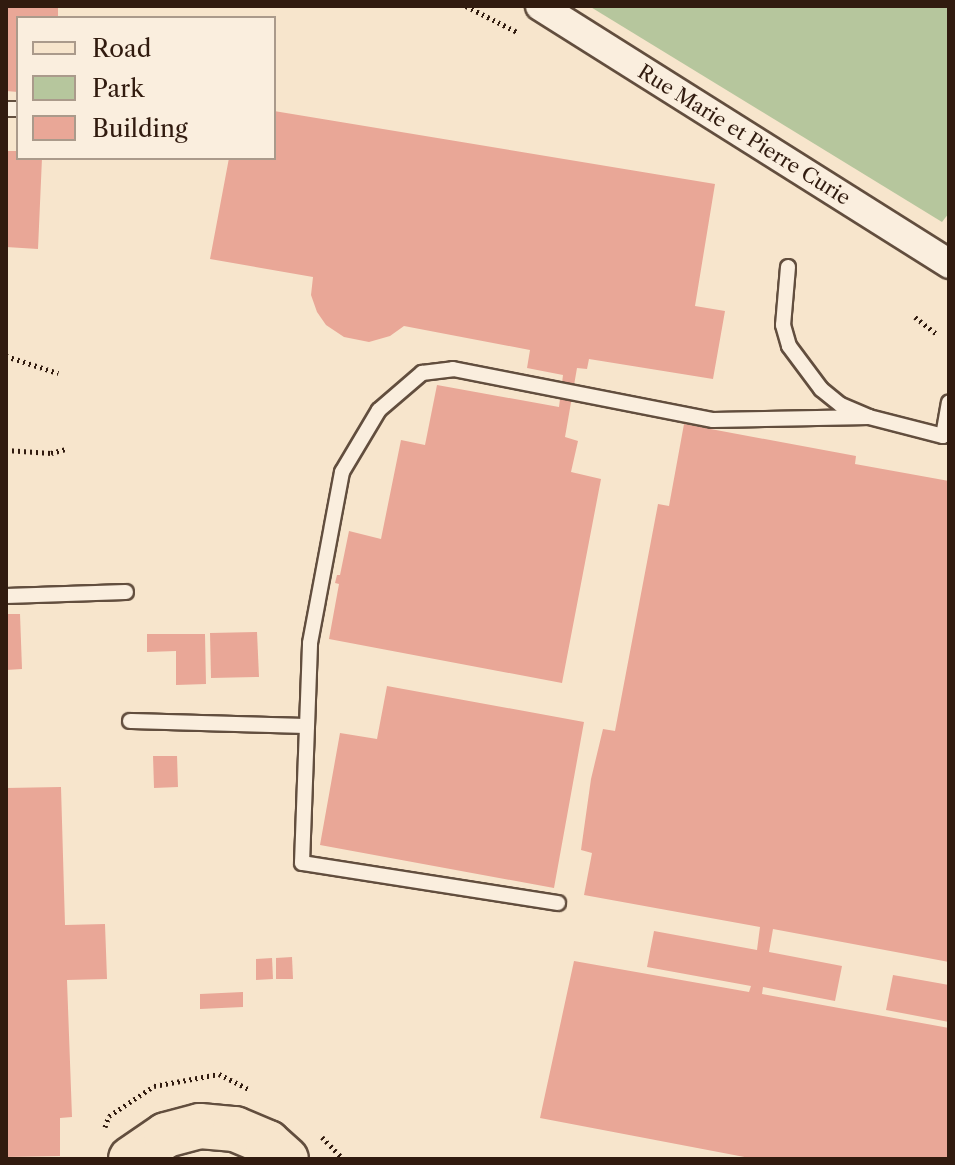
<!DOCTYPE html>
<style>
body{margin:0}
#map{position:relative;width:955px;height:1165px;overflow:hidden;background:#f7e5cc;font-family:"Libre Caslon Text",serif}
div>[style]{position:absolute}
.green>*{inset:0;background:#b6c69d}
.building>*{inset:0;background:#e9a797}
.path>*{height:5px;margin-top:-2.5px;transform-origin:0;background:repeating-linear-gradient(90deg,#311b0f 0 2px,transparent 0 6px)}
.roads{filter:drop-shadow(2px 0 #624e3e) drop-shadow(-2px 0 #624e3e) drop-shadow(0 2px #624e3e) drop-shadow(0 -2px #624e3e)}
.lane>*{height:14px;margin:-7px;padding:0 7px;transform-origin:7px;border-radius:7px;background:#faeede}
.street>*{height:28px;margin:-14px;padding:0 14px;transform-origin:14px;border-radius:14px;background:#faeede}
.primary>*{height:44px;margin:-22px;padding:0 22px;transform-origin:22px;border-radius:22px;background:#f7e5cc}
span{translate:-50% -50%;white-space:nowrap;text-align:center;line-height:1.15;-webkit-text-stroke:7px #faeede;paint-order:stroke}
.street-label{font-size:20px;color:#311b0f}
.frame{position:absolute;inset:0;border:8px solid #311b0f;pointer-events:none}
.legend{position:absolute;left:16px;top:16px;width:260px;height:144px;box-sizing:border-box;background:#faeede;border:2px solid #aa9a8b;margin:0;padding:10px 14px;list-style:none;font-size:24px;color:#311b0f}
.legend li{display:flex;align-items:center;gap:16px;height:40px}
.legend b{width:40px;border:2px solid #aa9a8b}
</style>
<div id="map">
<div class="green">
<div style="clip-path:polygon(589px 6px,949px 6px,949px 213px,942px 222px)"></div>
</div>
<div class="building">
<div style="clip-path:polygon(6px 6px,58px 6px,58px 18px,18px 18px,18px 92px,6px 91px)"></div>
<div style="clip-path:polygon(274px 111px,715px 184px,695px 306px,725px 311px,713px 379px,589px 359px,587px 369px,577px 368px,565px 437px,578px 441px,571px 472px,601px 479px,562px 683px,329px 639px,339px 584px,335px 583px,337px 575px,340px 575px,349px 531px,381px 539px,401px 440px,425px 445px,437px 385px,559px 407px,563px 375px,527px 368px,530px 350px,404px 326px,390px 336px,369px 342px,344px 337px,326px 325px,317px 312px,311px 295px,313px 277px,210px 259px,229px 158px,274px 158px)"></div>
<div style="clip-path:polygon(6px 151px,18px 151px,18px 158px,42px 158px,38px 249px,6px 247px)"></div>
<div style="clip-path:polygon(684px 424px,856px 456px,855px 464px,949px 481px,949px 962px,773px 929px,769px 952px,842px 966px,835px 1001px,763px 987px,762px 994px,949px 1028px,949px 1159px,755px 1159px,540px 1118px,574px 961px,749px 992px,751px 986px,647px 967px,654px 931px,757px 950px,760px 927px,584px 895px,592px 853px,581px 850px,591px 779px,603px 729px,615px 731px,658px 504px,669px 506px)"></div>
<div style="clip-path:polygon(6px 614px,20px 614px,22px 669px,6px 670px)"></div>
<div style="clip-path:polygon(257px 632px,259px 677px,211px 678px,210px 633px)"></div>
<div style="clip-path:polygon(147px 634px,205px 634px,206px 684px,176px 685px,176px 651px,147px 652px)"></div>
<div style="clip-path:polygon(387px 686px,584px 722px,554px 888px,320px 845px,340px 733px,377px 739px)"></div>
<div style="clip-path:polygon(153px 756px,177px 756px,178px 787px,154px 788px)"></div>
<div style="clip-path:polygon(61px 787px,65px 925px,105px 924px,107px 979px,67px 980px,72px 1117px,60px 1118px,60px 1156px,6px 1157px,6px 788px)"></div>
<div style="clip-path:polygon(292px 957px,293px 979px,276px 979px,276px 958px)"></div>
<div style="clip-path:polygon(272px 958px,273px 979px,256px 980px,256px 959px)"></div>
<div style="clip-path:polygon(893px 975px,949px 985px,949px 1022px,886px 1010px)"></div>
<div style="clip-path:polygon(243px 992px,243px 1007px,200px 1009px,200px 994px)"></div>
</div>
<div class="path">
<div style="left:466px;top:6px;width:59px;rotate:27deg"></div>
<div style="left:915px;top:317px;width:29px;rotate:38deg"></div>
<div style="left:6px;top:356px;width:55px;rotate:18.1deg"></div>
<div style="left:6px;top:450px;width:45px;rotate:3.8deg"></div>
<div style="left:51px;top:453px;width:16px;rotate:-15deg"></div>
<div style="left:105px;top:1127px;width:12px;rotate:-70deg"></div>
<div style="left:109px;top:1116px;width:54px;rotate:-33.7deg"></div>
<div style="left:154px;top:1086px;width:66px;rotate:-10.5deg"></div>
<div style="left:219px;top:1074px;width:35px;rotate:27deg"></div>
<div style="left:322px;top:1137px;width:30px;rotate:46deg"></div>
</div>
<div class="roads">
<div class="lane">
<div style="left:6px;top:109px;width:12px"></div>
<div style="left:788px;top:267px;width:58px;rotate:94.9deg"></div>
<div style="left:783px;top:325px;width:22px;rotate:74deg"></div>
<div style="left:789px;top:346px;width:54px;rotate:53.3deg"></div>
<div style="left:821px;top:389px;width:26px;rotate:39deg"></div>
<div style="left:841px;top:405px;width:30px;rotate:23deg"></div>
<div style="left:869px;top:417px;width:76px;rotate:14.4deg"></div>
<div style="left:943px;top:436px;width:34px;rotate:-80deg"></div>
<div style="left:6px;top:596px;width:120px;rotate:-1.9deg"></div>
<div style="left:130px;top:721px;width:177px;rotate:1.6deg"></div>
<div style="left:558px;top:903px;width:259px;rotate:-171.1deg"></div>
<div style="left:302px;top:863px;width:220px;rotate:-87.9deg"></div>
<div style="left:310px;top:643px;width:174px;rotate:-79.4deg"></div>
<div style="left:342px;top:472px;width:72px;rotate:-59.2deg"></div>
<div style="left:379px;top:410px;width:57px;rotate:-40.7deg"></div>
<div style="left:422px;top:373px;width:31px;rotate:-7deg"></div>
<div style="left:453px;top:369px;width:265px;rotate:11.1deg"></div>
<div style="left:713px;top:420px;width:156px;rotate:-1.1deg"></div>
</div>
<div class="street">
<div style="left:540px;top:6px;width:484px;rotate:32.2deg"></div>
</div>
<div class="primary">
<div style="left:131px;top:1159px;width:42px;rotate:-34.4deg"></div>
<div style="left:166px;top:1135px;width:35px;rotate:-15deg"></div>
<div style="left:200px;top:1126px;width:35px;rotate:5deg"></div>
<div style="left:235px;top:1129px;width:36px;rotate:23deg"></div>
<div style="left:268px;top:1143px;width:24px;rotate:42deg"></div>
</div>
</div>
<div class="street-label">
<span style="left:744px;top:135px;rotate:32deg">Rue Marie et Pierre Curie</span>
</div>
<div class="frame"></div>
<ul class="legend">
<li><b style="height:10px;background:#f7e5cc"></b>Road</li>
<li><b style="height:22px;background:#b6c69d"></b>Park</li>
<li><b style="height:22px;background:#e9a797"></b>Building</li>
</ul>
</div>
